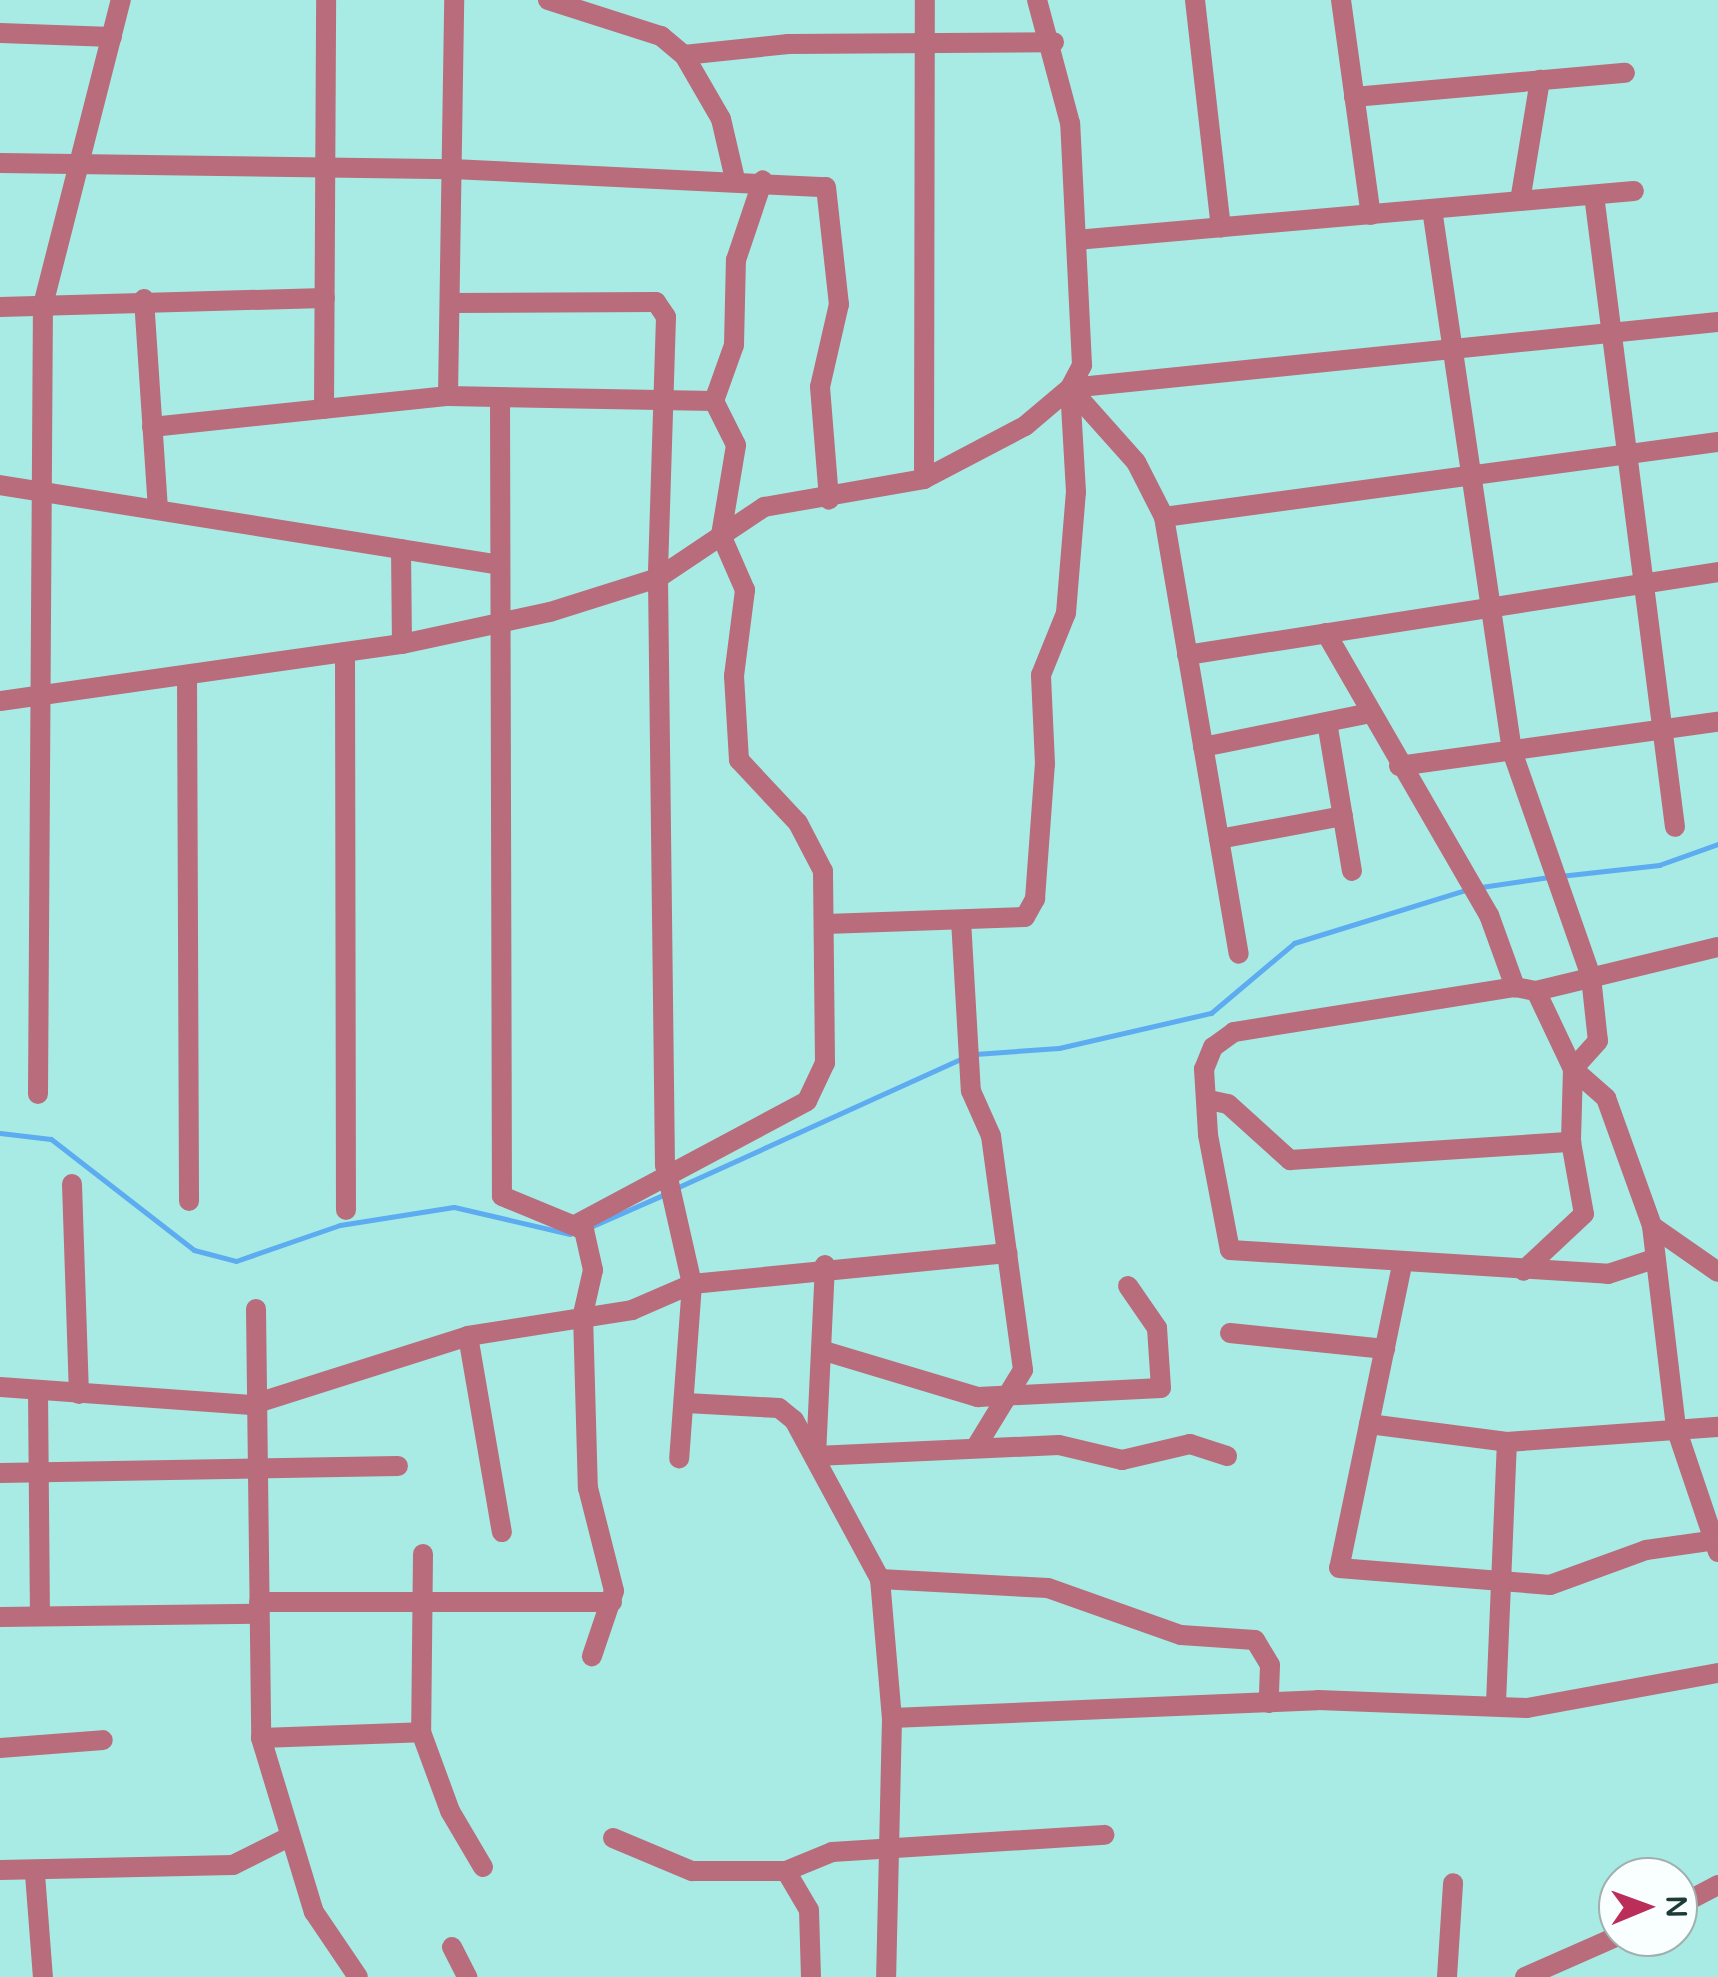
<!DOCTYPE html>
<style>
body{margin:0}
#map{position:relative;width:1718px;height:1977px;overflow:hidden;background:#a7ebe4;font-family:"Varela Round",sans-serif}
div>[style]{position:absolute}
.stream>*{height:5px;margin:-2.5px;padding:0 2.5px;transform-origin:2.5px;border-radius:2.5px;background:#5dabf0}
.minor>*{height:20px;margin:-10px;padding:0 10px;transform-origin:10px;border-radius:10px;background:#b96c7b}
.tertiary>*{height:20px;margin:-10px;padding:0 10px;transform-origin:10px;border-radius:10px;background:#b96c7b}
span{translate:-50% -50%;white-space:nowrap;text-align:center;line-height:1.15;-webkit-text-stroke:10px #f8fffe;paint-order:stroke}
.north{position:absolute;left:1598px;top:1857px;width:100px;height:100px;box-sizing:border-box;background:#f8fffe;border:2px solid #a1b0ae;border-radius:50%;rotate:89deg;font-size:28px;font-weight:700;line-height:40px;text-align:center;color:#1e3a37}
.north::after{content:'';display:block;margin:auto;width:35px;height:45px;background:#bc2e5a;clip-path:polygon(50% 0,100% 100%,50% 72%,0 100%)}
</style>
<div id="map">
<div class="stream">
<div style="left:1560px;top:876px;width:100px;rotate:-6.3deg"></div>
<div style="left:1659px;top:865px;width:63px;rotate:-19.6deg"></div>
<div style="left:1481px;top:887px;width:69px;rotate:-8.4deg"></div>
<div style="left:975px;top:1054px;width:84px;rotate:-4.1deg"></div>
<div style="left:1059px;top:1048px;width:156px;rotate:-13deg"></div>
<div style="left:1211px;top:1013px;width:109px;rotate:-40.1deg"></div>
<div style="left:1294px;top:943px;width:179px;rotate:-17.2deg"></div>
<div style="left:0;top:1133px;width:51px;rotate:6.7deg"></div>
<div style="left:51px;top:1139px;width:181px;rotate:37.8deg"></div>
<div style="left:194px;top:1250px;width:43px;rotate:14.7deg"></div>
<div style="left:236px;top:1261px;width:110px;rotate:-19.1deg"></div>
<div style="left:340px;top:1225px;width:115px;rotate:-9deg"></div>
<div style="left:454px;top:1207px;width:119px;rotate:13.1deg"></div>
<div style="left:674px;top:1189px;width:320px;rotate:-24.4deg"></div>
<div style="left:588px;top:1228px;width:84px;rotate:-23.8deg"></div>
</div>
<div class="minor">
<div style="left:548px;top:0;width:119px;rotate:17.7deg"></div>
<div style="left:661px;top:36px;width:30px;rotate:40deg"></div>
<div style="left:684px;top:55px;width:74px;rotate:60deg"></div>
<div style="left:721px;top:119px;width:62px;rotate:76.9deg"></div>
<div style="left:1195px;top:0;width:229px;rotate:83.5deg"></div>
<div style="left:1341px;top:0;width:217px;rotate:82.1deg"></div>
<div style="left:0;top:33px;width:112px;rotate:2deg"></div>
<div style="left:684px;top:55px;width:105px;rotate:-6deg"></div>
<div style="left:788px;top:44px;width:266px;rotate:-0.4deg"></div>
<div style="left:1354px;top:97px;width:272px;rotate:-5.1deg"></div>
<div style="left:0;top:163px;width:452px;rotate:0.8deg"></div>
<div style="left:452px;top:169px;width:374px;rotate:2.8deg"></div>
<div style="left:826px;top:187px;width:118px;rotate:83.7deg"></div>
<div style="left:839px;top:304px;width:85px;rotate:102.9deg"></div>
<div style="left:820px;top:387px;width:113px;rotate:85.4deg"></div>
<div style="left:1594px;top:195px;width:637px;rotate:82.7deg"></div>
<div style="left:1520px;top:201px;width:123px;rotate:-80.6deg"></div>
<div style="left:1432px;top:209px;width:548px;rotate:81.6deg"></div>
<div style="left:1512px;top:751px;width:239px;rotate:70.7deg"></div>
<div style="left:1591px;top:977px;width:64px;rotate:83.8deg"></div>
<div style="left:1598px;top:1041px;width:38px;rotate:132deg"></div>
<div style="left:1573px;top:1069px;width:44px;rotate:41.3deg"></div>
<div style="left:1606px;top:1098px;width:136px;rotate:70.2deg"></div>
<div style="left:1652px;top:1226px;width:203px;rotate:83.2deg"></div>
<div style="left:1676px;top:1428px;width:131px;rotate:71.3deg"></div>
<div style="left:1076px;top:240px;width:560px;rotate:-5.02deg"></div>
<div style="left:144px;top:299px;width:211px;rotate:86.2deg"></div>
<div style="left:450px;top:303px;width:206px;rotate:-0.3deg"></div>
<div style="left:656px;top:302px;width:18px;rotate:56deg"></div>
<div style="left:666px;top:317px;width:261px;rotate:91.8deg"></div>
<div style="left:658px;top:578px;width:587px;rotate:89.32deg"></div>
<div style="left:665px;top:1165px;width:122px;rotate:77.2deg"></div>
<div style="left:692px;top:1284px;width:175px;rotate:94.2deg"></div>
<div style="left:0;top:307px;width:325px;rotate:-1.6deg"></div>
<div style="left:1070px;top:388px;width:651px;rotate:-5.82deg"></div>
<div style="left:1070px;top:388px;width:99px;rotate:48.3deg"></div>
<div style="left:1136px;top:462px;width:62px;rotate:63deg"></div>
<div style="left:1164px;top:517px;width:443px;rotate:80.3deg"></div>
<div style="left:448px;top:396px;width:396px;rotate:-89.1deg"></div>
<div style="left:500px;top:398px;width:798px;rotate:89.86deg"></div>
<div style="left:502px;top:1196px;width:89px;rotate:22.5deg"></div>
<div style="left:584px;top:1230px;width:41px;rotate:77.3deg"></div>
<div style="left:593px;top:1270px;width:45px;rotate:102.8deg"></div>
<div style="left:583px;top:1314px;width:174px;rotate:88.4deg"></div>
<div style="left:588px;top:1488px;width:106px;rotate:75.8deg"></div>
<div style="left:614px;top:1591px;width:69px;rotate:108.7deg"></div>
<div style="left:324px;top:409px;width:409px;rotate:-89.7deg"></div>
<div style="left:152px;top:427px;width:298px;rotate:-6deg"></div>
<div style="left:448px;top:396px;width:266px;rotate:1.1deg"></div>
<div style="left:924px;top:479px;width:479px;rotate:-89.9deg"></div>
<div style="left:0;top:485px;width:506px;rotate:9.09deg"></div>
<div style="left:1164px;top:517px;width:559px;rotate:-7.71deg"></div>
<div style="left:401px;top:549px;width:95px;rotate:89.4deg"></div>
<div style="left:1326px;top:633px;width:326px;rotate:60deg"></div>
<div style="left:1489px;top:915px;width:77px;rotate:70.1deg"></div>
<div style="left:1515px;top:987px;width:21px;rotate:11deg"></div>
<div style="left:1536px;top:991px;width:86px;rotate:64.6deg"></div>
<div style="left:1573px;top:1069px;width:73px;rotate:91.6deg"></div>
<div style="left:1571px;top:1142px;width:73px;rotate:79.8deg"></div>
<div style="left:1584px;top:1214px;width:83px;rotate:136.9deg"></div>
<div style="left:345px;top:652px;width:558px;rotate:89.9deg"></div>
<div style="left:1187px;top:655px;width:537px;rotate:-8.88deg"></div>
<div style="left:187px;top:675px;width:526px;rotate:89.78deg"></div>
<div style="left:1327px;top:722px;width:151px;rotate:80.5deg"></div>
<div style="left:1203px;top:747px;width:170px;rotate:-11.5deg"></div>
<div style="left:1399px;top:766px;width:322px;rotate:-7.9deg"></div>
<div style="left:1219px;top:839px;width:126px;rotate:-10.5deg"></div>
<div style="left:961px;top:920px;width:171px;rotate:86.7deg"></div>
<div style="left:971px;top:1091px;width:49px;rotate:66deg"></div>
<div style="left:991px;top:1136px;width:236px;rotate:82.2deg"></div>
<div style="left:1023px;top:1370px;width:90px;rotate:121.4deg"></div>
<div style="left:826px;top:924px;width:199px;rotate:-2deg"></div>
<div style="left:1025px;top:917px;width:21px;rotate:-61deg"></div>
<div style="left:1035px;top:899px;width:135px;rotate:-85.8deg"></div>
<div style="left:1045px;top:764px;width:89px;rotate:-92.6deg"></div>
<div style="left:1041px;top:675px;width:67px;rotate:-68deg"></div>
<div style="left:1066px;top:613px;width:121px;rotate:-85.3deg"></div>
<div style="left:1076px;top:492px;width:104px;rotate:-93.3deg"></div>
<div style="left:1070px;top:388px;width:26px;rotate:-62deg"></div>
<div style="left:1082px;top:365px;width:242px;rotate:-92.8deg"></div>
<div style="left:1070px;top:123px;width:127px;rotate:-105deg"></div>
<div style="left:1515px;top:987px;width:285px;rotate:170.9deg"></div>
<div style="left:1234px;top:1032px;width:26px;rotate:144deg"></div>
<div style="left:1213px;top:1047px;width:24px;rotate:112deg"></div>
<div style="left:1204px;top:1069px;width:66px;rotate:86.5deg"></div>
<div style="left:1208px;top:1135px;width:117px;rotate:79.2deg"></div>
<div style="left:1230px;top:1250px;width:379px;rotate:3.6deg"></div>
<div style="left:1608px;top:1274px;width:45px;rotate:-18deg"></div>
<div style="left:1536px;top:991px;width:187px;rotate:-13.6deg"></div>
<div style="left:38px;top:1094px;width:789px;rotate:-89.64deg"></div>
<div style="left:43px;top:305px;width:315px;rotate:-75.7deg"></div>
<div style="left:1209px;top:1100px;width:19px;rotate:12deg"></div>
<div style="left:1228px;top:1104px;width:84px;rotate:42.1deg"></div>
<div style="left:1290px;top:1160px;width:282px;rotate:-3.7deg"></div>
<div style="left:72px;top:1184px;width:210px;rotate:88.1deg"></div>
<div style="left:575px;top:1225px;width:263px;rotate:-28.1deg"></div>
<div style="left:807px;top:1101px;width:42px;rotate:-64.7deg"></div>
<div style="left:825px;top:1063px;width:192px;rotate:-90.6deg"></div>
<div style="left:823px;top:871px;width:54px;rotate:-117.5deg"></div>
<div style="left:798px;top:823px;width:86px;rotate:-133.1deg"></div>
<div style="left:739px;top:760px;width:84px;rotate:-93.4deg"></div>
<div style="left:734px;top:676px;width:87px;rotate:-82.7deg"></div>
<div style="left:745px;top:590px;width:60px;rotate:-113.6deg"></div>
<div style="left:721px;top:535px;width:91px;rotate:-80.5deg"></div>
<div style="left:736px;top:445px;width:49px;rotate:-116.6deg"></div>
<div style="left:714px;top:401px;width:59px;rotate:-70.3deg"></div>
<div style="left:734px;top:345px;width:85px;rotate:-88.7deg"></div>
<div style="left:736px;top:260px;width:84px;rotate:-71.4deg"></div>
<div style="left:1652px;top:1226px;width:80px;rotate:34.9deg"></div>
<div style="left:825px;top:1265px;width:191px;rotate:92.7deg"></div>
<div style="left:816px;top:1456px;width:243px;rotate:-2.6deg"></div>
<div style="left:1059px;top:1445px;width:65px;rotate:13.4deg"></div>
<div style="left:1122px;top:1460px;width:70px;rotate:-13.2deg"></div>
<div style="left:1190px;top:1444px;width:39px;rotate:18deg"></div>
<div style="left:1402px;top:1265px;width:309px;rotate:101.7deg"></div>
<div style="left:1339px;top:1568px;width:212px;rotate:4.6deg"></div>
<div style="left:1550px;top:1585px;width:102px;rotate:-20deg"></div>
<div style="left:1646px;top:1550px;width:65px;rotate:-8deg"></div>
<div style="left:256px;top:1309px;width:429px;rotate:89.3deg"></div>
<div style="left:261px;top:1738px;width:182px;rotate:73.1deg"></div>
<div style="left:314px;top:1912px;width:78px;rotate:55.9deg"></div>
<div style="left:1230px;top:1333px;width:156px;rotate:5.9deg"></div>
<div style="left:468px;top:1336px;width:199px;rotate:80.2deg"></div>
<div style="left:821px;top:1350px;width:164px;rotate:16.7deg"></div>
<div style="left:978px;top:1397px;width:183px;rotate:-2.8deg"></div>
<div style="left:1161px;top:1388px;width:60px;rotate:-93.8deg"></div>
<div style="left:1157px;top:1328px;width:51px;rotate:-124.6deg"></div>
<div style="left:0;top:1387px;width:252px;rotate:4.1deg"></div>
<div style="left:251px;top:1405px;width:228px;rotate:-17.6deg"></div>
<div style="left:468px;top:1336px;width:166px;rotate:-9deg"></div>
<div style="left:632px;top:1310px;width:65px;rotate:-23.4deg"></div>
<div style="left:692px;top:1284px;width:317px;rotate:-5.6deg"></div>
<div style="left:38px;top:1391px;width:225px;rotate:89.5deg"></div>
<div style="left:686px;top:1403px;width:93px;rotate:3.1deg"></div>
<div style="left:779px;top:1408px;width:19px;rotate:39deg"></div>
<div style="left:794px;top:1420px;width:181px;rotate:61.6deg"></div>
<div style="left:880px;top:1579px;width:140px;rotate:85.1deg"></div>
<div style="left:892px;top:1718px;width:259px;rotate:91.3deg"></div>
<div style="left:1369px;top:1424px;width:139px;rotate:7.4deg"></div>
<div style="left:1507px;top:1442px;width:212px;rotate:-4.1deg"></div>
<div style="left:0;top:1473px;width:398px;rotate:-1deg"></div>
<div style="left:423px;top:1554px;width:178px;rotate:90.6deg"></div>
<div style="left:421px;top:1732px;width:84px;rotate:69.8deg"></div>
<div style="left:450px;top:1811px;width:65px;rotate:59.5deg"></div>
<div style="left:880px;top:1579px;width:168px;rotate:3.1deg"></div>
<div style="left:1048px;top:1588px;width:141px;rotate:19.5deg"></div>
<div style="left:1181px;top:1635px;width:74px;rotate:3.9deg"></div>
<div style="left:1255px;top:1640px;width:29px;rotate:59deg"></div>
<div style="left:1270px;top:1665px;width:38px;rotate:92deg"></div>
<div style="left:259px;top:1602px;width:353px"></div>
<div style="left:0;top:1617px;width:259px;rotate:-0.7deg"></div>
<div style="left:1496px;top:1703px;width:261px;rotate:-87.6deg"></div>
<div style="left:892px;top:1718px;width:426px;rotate:-2.4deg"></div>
<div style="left:1318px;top:1700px;width:209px;rotate:2.2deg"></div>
<div style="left:1527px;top:1708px;width:194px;rotate:-10.4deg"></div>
<div style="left:261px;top:1738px;width:160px;rotate:-2.1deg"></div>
<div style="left:0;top:1748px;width:103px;rotate:-4.4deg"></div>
<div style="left:613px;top:1838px;width:86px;rotate:22.7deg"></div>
<div style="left:692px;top:1871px;width:94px"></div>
<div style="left:786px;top:1871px;width:50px;rotate:-22.4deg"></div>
<div style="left:832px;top:1852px;width:273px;rotate:-3.6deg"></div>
<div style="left:0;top:1870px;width:233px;rotate:-1.2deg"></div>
<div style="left:233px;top:1865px;width:60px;rotate:-26.6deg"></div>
<div style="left:786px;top:1871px;width:45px;rotate:59.5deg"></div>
<div style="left:809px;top:1910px;width:67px;rotate:88.3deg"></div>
<div style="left:35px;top:1874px;width:103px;rotate:85.6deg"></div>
<div style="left:1678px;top:1906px;width:45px;rotate:-27.7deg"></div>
<div style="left:452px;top:1947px;width:34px;rotate:63deg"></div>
<div style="left:1447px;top:1977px;width:94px;rotate:-86.3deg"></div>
<div style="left:1525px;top:1977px;width:102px;rotate:-23.8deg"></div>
</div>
<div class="tertiary">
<div style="left:0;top:701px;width:406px;rotate:-8.1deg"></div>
<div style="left:402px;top:644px;width:151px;rotate:-12.2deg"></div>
<div style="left:550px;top:612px;width:113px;rotate:-17.5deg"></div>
<div style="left:658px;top:578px;width:128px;rotate:-33.8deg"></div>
<div style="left:764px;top:507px;width:162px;rotate:-9.9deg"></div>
<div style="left:924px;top:479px;width:114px;rotate:-27.7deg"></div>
<div style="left:1025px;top:426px;width:59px;rotate:-40.2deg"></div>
</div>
<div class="north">N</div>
</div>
